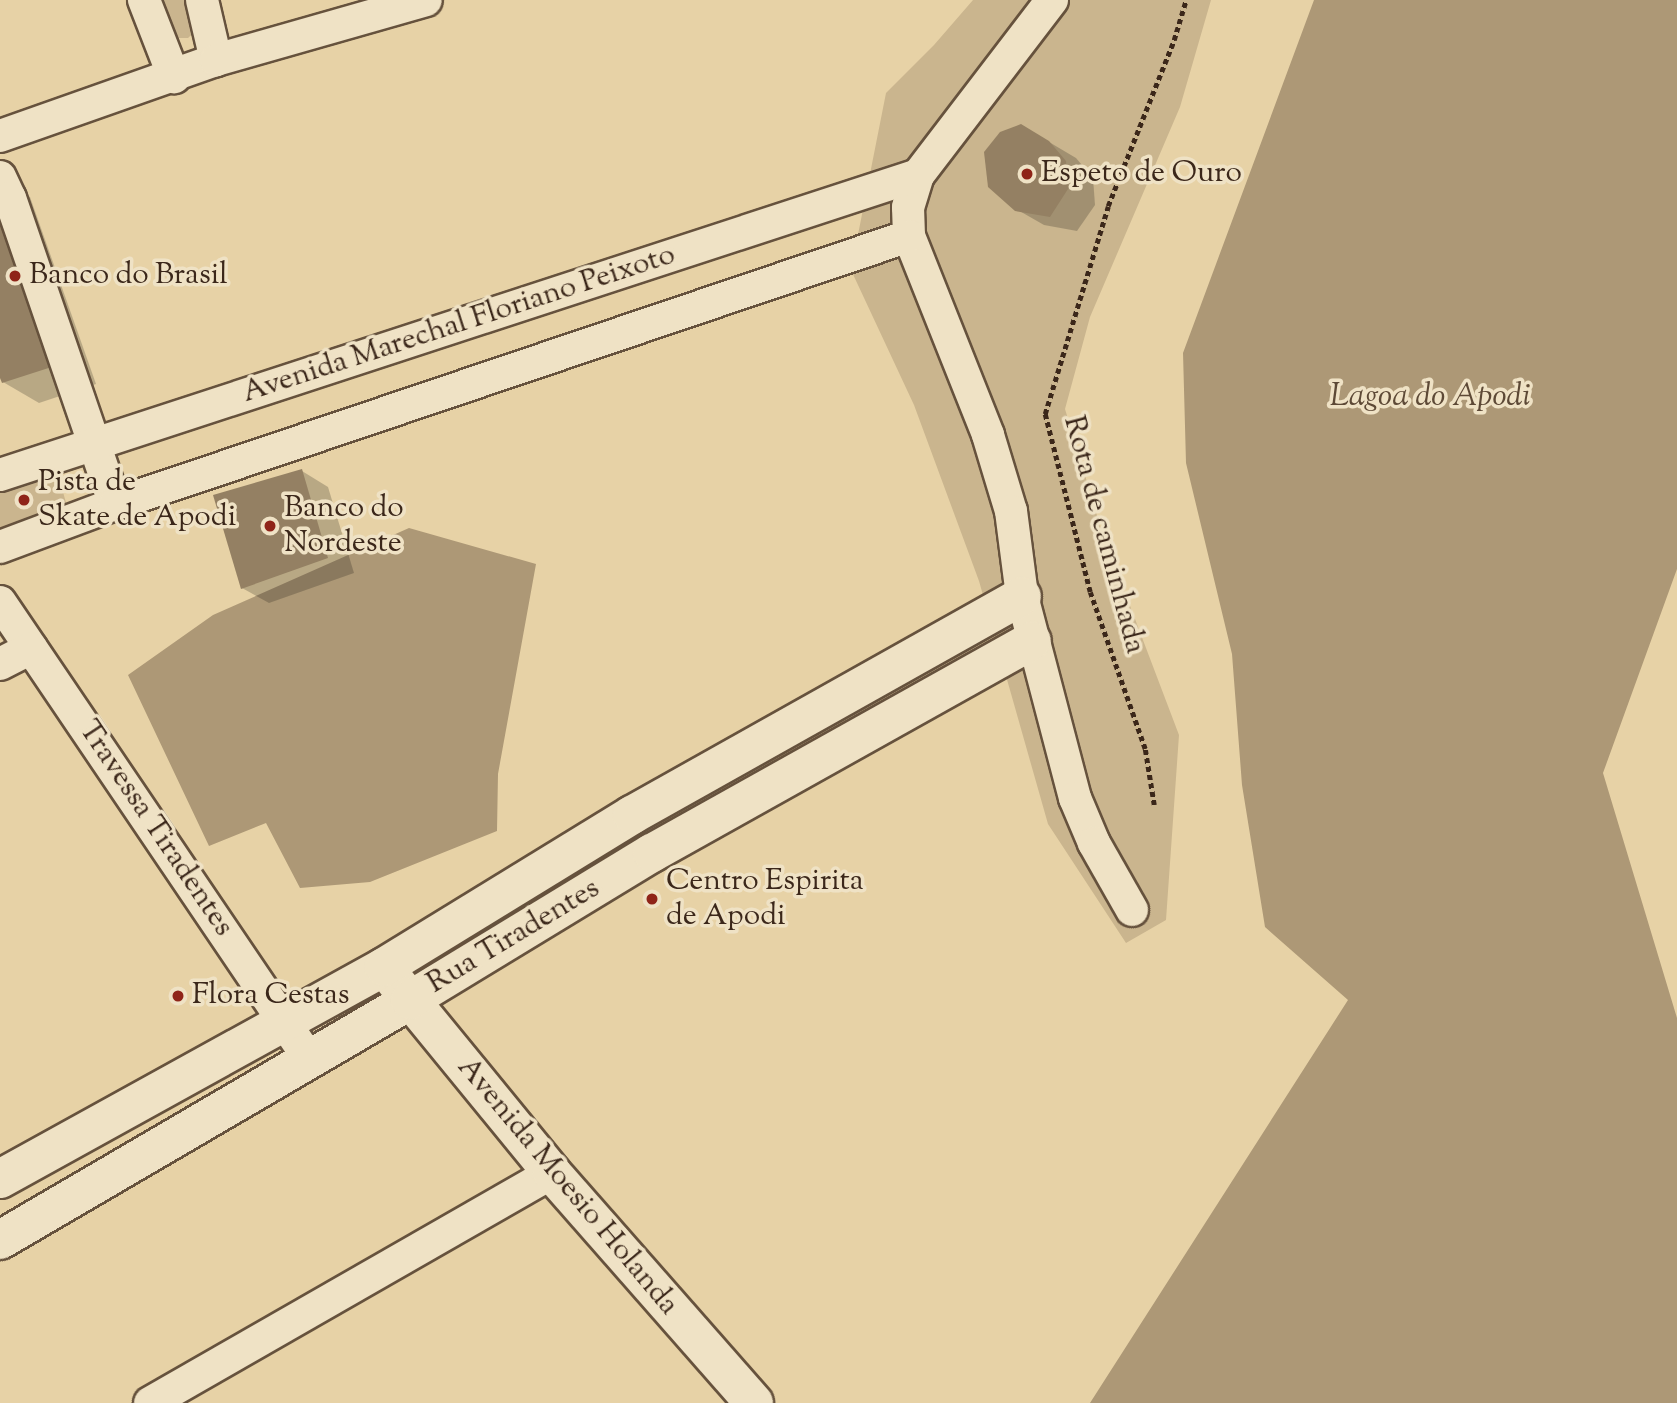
<!DOCTYPE html>
<style>
body{margin:0}
#map{position:relative;width:1677px;height:1403px;overflow:hidden;background:#e7d2a6;font-family:"Sorts Mill Goudy",serif}
div>[style]{position:absolute}
.green>*{inset:0;background:#cab58e}
.water>*{inset:0;background:#ad9876}
.shadow>*{inset:0;background:#0003}
.building>*{inset:0;background:#948063}
.path>*{height:4.5px;margin-top:-2.25px;transform-origin:0;background:repeating-linear-gradient(90deg,#3b271a 0 5px,transparent 0 8.5px)}
.roads{filter:drop-shadow(2px 0 #66523d) drop-shadow(-2px 0 #66523d) drop-shadow(0 2px #66523d) drop-shadow(0 -2px #66523d)}
.minor>*{height:32px;margin:-16px;padding:0 16px;transform-origin:16px;border-radius:16px;background:#efe2c5}
.tertiary>*{height:38px;margin:-19px;padding:0 19px;transform-origin:19px;border-radius:19px;background:#efe2c5}
.dots>*{width:19px;height:19px;translate:-50% -50%;box-sizing:border-box;border:4px solid #efe2c5;border-radius:50%}
span{translate:-50% -50%;white-space:nowrap;text-align:center;line-height:1.15;-webkit-text-stroke:7px #efe2c5;paint-order:stroke}
.poi-label{font-size:30px;color:#3b271a}
.left{translate:0 -50%;text-align:left}
.street-label{font-size:30px;color:#3b271a}
.water-label{font-size:32px;color:#5d4936;font-style:italic}
</style>
<div id="map">
<div class="green">
<div style="clip-path:polygon(157px 0,193px 0,200px 27px,188px 38px,172px 38px)"></div>
<div style="clip-path:polygon(973px 0,1211px 0,1180px 107px,1090px 317px,1065px 409px,1102px 532px,1179px 735px,1166px 920px,1126px 943px,1048px 824px,979px 581px,914px 405px,851px 270px,886px 93px,934px 45px)"></div>
<div style="clip-path:polygon(55px 463px,68px 510px,0 533px,0 482px)"></div>
</div>
<div class="water">
<div style="clip-path:polygon(1314px 0,1677px 0,1677px 569px,1603px 773px,1677px 1018px,1677px 1403px,1090px 1403px,1348px 1000px,1265px 927px,1242px 785px,1232px 654px,1186px 463px,1183px 353px)"></div>
<div style="clip-path:polygon(409px 528px,536px 564px,498px 774px,497px 831px,370px 882px,300px 888px,266px 823px,209px 846px,128px 675px,213px 615px)"></div>
</div>
<div class="shadow">
<div style="clip-path:polygon(1049px 142px,1076px 158px,1093px 178px,1095px 205px,1077px 231px,1044px 225px,1016px 209px)"></div>
<div style="clip-path:polygon(0 180px,30px 197px,96px 384px,39px 403px,3px 382px,0 373px)"></div>
<div style="clip-path:polygon(302px 471px,328px 487px,354px 573px,269px 603px,242px 588px)"></div>
</div>
<div class="building">
<div style="clip-path:polygon(1021px 124px,1049px 141px,1066px 161px,1068px 189px,1050px 217px,1015px 211px,988px 187px,984px 152px,1000px 132px)"></div>
<div style="clip-path:polygon(0 191px,61px 364px,2px 383px,0 378px)"></div>
<div style="clip-path:polygon(302px 469px,328px 558px,241px 589px,213px 495px)"></div>
</div>
<div class="path">
<div style="left:1154px;top:805px;width:57px;rotate:-99.1deg"></div>
<div style="left:1145px;top:749px;width:166px;rotate:-109.3deg"></div>
<div style="left:1090px;top:592px;width:184px;rotate:-104.2deg"></div>
<div style="left:1045px;top:414px;width:217px;rotate:-73.1deg"></div>
<div style="left:1108px;top:206px;width:179px;rotate:-68.3deg"></div>
<div style="left:1174px;top:40px;width:42px;rotate:-73.3deg"></div>
</div>
<div class="roads">
<div class="minor">
<div style="left:144px;top:0;width:83px;rotate:68.7deg"></div>
<div style="left:202px;top:0;width:62px;rotate:76.9deg"></div>
<div style="left:1052px;top:0;width:220px;rotate:127.4deg"></div>
<div style="left:918px;top:175px;width:34px;rotate:107deg"></div>
<div style="left:908px;top:207px;width:29px;rotate:88deg"></div>
<div style="left:909px;top:236px;width:214px;rotate:68.3deg"></div>
<div style="left:988px;top:435px;width:79px;rotate:73.2deg"></div>
<div style="left:1011px;top:511px;width:86px;rotate:82.6deg"></div>
<div style="left:1022px;top:596px;width:209px;rotate:75.3deg"></div>
<div style="left:1075px;top:798px;width:49px;rotate:67.1deg"></div>
<div style="left:1094px;top:843px;width:77px;rotate:60.4deg"></div>
<div style="left:0;top:136px;width:229px;rotate:-19.4deg"></div>
<div style="left:216px;top:60px;width:218px;rotate:-15.9deg"></div>
<div style="left:0;top:177px;width:23px;rotate:65deg"></div>
<div style="left:10px;top:198px;width:324px;rotate:71.1deg"></div>
<div style="left:0;top:475px;width:966px;rotate:-18.1deg"></div>
<div style="left:0;top:547px;width:123px;rotate:-20.5deg"></div>
<div style="left:115px;top:504px;width:838px;rotate:-18.65deg"></div>
<div style="left:0;top:602px;width:549px;rotate:55.91deg"></div>
<div style="left:0;top:664px;width:35px;rotate:-27deg"></div>
<div style="left:150px;top:1403px;width:463px;rotate:-29.8deg"></div>
</div>
<div class="tertiary">
<div style="left:395px;top:981px;width:248px;rotate:50.7deg"></div>
<div style="left:552px;top:1173px;width:306px;rotate:48.7deg"></div>
<div style="left:0;top:1179px;width:439px;rotate:-28.9deg"></div>
<div style="left:384px;top:967px;width:291px;rotate:-31.5deg"></div>
<div style="left:632px;top:815px;width:447px;rotate:-29.3deg"></div>
<div style="left:0;top:1240px;width:475px;rotate:-30.3deg"></div>
<div style="left:410px;top:1000px;width:283px;rotate:-31.3deg"></div>
<div style="left:652px;top:853px;width:435px;rotate:-29.2deg"></div>
</div>
</div>
<div class="dots">
<div style="left:1027px;top:174px;background:#8f2418"></div>
<div style="left:15px;top:276px;background:#8f2418"></div>
<div style="left:24px;top:500px;background:#8f2418"></div>
<div style="left:270px;top:526px;background:#8f2418"></div>
<div style="left:652px;top:899px;background:#8f2418"></div>
<div style="left:178px;top:996px;background:#8f2418"></div>
</div>
<div class="poi-label">
<span class="left" style="left:1041px;top:174px">Espeto de Ouro</span>
<span class="left" style="left:29px;top:276px">Banco do Brasil</span>
<span class="left" style="left:38px;top:500px">Pista de<br>Skate de Apodi</span>
<span class="left" style="left:284px;top:526px">Banco do<br>Nordeste</span>
<span class="left" style="left:666px;top:899px">Centro Espirita<br>de Apodi</span>
<span class="left" style="left:192px;top:996px">Flora Cestas</span>
</div>
<div class="street-label">
<span style="left:459px;top:325px;rotate:-18deg">Avenida Marechal Floriano Peixoto</span>
<span style="left:1103px;top:535px;rotate:75deg">Rota de caminhada</span>
<span style="left:155px;top:829px;rotate:56deg">Travessa Tiradentes</span>
<span style="left:514px;top:937px;rotate:-31deg">Rua Tiradentes</span>
<span style="left:567px;top:1187px;rotate:50deg">Avenida Moesio Holanda</span>
</div>
<div class="water-label">
<span style="left:1430px;top:397px">Lagoa do Apodi</span>
</div>
</div>
